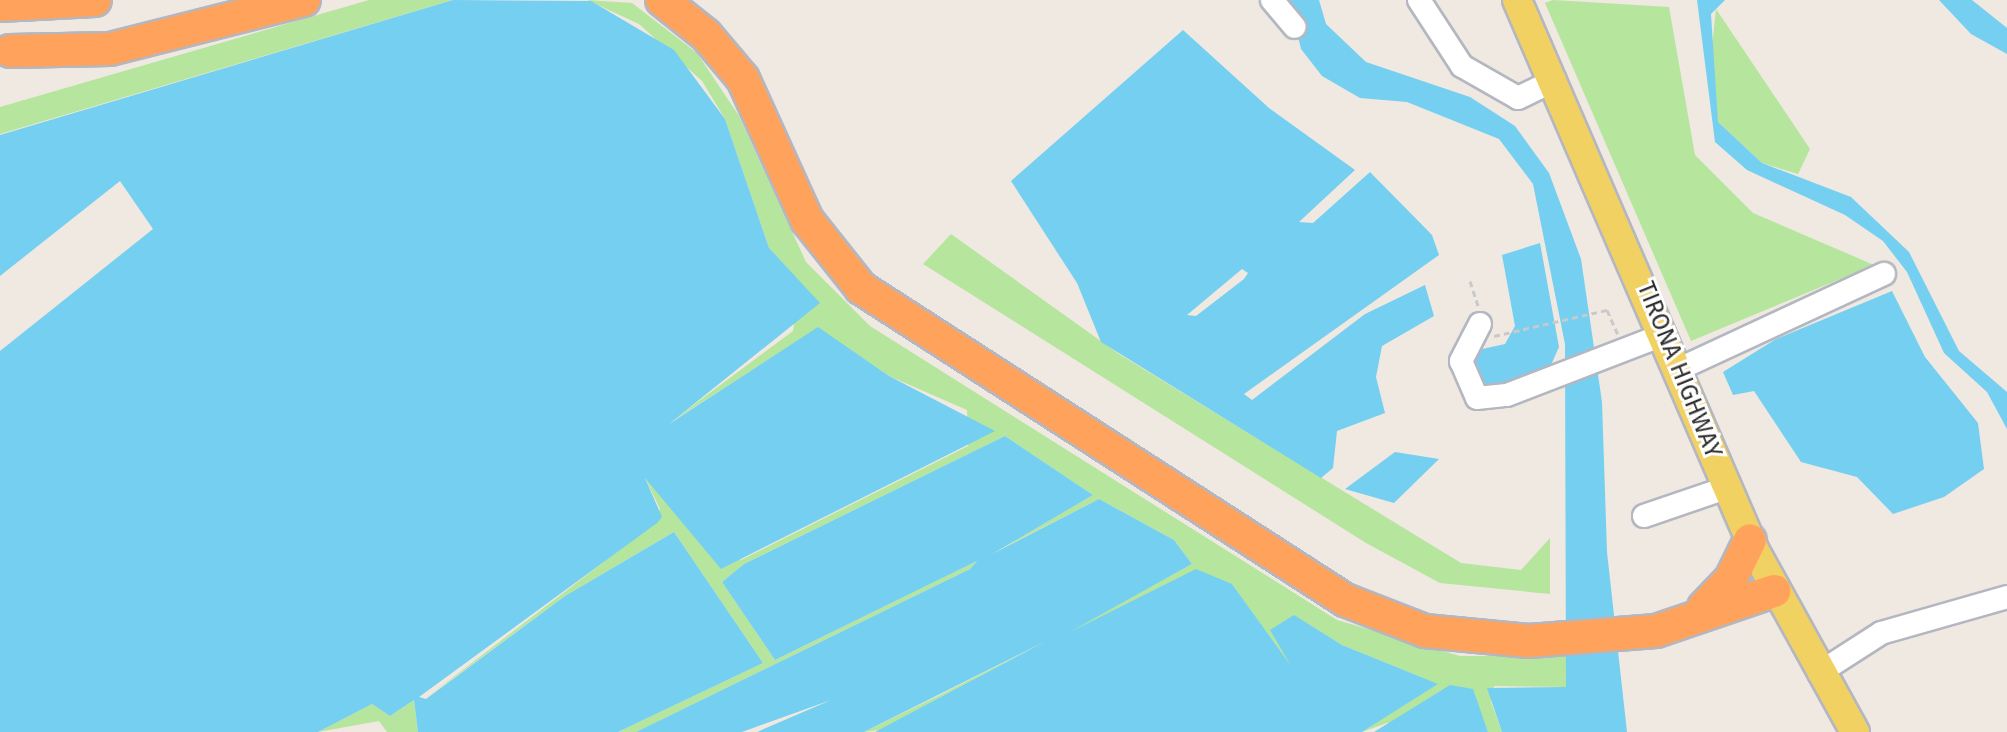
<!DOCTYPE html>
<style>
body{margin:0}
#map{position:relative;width:2007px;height:732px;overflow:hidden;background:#efe9e1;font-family:"Fira Sans",sans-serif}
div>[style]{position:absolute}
.green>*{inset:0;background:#b6e59e}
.water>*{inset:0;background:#75cff0}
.path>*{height:3px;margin-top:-1.5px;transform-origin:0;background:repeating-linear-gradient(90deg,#c9c9c9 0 6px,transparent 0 10px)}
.roads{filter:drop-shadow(2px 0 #b4b7c1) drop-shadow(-2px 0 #b4b7c1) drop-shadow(0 2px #b4b7c1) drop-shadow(0 -2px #b4b7c1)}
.minor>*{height:22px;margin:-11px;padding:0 11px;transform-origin:11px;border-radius:11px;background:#fff}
.major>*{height:28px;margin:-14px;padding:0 14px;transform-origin:14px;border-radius:14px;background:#f2d163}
.highway>*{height:32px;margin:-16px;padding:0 16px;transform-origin:16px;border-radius:16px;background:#ffa35c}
span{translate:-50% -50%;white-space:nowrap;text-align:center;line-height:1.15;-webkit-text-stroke:6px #fff;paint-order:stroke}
.street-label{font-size:24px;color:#2e2e2e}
</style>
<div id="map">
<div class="green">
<div style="clip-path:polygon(369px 0,453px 0,0 134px,0 107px)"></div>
<div style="clip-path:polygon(587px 0,632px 3px,697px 53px,739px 116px,806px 262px,870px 326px,1337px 620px,1460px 656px,1566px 656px,1566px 687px,1494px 686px,1491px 702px,1502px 732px,1488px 732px,1482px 716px,1387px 723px,1362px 732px,1437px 684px,1342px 645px,1294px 616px,1291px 667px,1232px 584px,1067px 633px,1192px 564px,1174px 540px,1099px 499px,991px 554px,1093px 495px,1005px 436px,744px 564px,722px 582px,775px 660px,977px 561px,970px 569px,636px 732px,618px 732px,763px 663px,674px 532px,565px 596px,422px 701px,622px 548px,660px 509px,645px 478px,741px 560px,968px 446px,967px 410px,889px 376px,818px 328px,668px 424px,793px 331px,800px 285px,769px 248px,725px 119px,702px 81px,639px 24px)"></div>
<div style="clip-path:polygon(1553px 0,1669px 7px,1695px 155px,1753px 213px,1874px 265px,1691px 341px,1545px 3px)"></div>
<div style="clip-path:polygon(1716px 9px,1810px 149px,1798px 174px,1762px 163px,1718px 122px,1710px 67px)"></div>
<div style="clip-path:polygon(951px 234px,1119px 354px,1461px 563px,1521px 570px,1550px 538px,1550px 594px,1440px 583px,1366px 543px,923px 264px)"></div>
<div style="clip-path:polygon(1046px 641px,880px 730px,864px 732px,936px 697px)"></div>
<div style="clip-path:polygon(414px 700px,418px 732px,387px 732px,379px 721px,318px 732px,372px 704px,390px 716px)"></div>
</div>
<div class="water">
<div style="clip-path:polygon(453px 0,591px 1px,674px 50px,725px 119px,769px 248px,820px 303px,669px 424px,818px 327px,889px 376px,995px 431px,721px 569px,645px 478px,662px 517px,657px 523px,419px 697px,426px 699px,565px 596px,674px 532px,763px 663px,618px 732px,418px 732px,414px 700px,390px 716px,372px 704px,318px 732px,0 732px,0 351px,153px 229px,120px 181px,0 276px,0 135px)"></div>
<div style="clip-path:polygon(1289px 0,1319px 0,1326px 24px,1366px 62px,1470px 97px,1515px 126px,1549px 173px,1581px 259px,1602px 402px,1607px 552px,1627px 732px,1502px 732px,1487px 688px,1566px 687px,1565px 344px,1533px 184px,1499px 139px,1407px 102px,1360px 98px,1322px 76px,1301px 49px)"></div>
<div style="clip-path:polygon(1697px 0,1725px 0,1711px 14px,1718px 122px,1762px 163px,1851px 197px,1909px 252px,1959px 351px,2007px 392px,2007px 429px,1987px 392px,1944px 353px,1907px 272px,1883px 241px,1845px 215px,1747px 170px,1715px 142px)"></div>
<div style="clip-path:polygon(1939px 0,1972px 0,2007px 28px,2007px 54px,1971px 34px)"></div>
<div style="clip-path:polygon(evenodd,1183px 30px,1269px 108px,1355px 170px,1299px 222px,1313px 223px,1370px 172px,1432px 235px,1439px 255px,1244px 394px,1252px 400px,1365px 314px,1425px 285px,1434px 316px,1382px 346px,1376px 377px,1385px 413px,1337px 431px,1333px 468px,1321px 478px,1101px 342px,1077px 283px,1011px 181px,1183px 30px,1242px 269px,1248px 273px,1244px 279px,1196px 316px,1187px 315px,1242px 269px)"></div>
<div style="clip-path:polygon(1540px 243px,1559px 347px,1551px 365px,1503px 394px,1484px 394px,1469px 365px,1473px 351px,1505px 344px,1515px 326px,1502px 255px)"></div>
<div style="clip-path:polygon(1892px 291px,1925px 357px,1978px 423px,1984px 469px,1944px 497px,1893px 514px,1857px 477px,1801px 462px,1754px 391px,1733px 395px,1723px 372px,1776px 339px)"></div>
<div style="clip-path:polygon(1005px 436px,1093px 495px,992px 554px,1099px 499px,1174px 540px,1192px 564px,1068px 633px,1196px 569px,1232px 584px,1291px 666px,1270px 630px,1294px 615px,1342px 645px,1438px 684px,1362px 732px,875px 732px,1046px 641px,864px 732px,757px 732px,831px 700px,742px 732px,636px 732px,970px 569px,977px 561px,775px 660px,722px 582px,744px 564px)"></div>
<div style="clip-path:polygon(1395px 452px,1439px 459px,1394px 503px,1345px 489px)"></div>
<div style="clip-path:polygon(1450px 685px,1473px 689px,1488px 732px,1374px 732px)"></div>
</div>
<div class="path">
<div style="left:1470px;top:281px;width:28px;rotate:72deg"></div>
<div style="left:1494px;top:336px;width:116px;rotate:-13deg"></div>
<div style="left:1607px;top:310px;width:27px;rotate:66deg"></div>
</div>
<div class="roads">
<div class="minor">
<div style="left:1272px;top:0;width:35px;rotate:50deg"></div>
<div style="left:1419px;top:0;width:79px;rotate:56.9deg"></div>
<div style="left:1462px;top:66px;width:64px;rotate:29.7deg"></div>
<div style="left:1518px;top:98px;width:41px;rotate:-25.9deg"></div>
<div style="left:1480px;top:324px;width:42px;rotate:117.2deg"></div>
<div style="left:1461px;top:361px;width:40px;rotate:66.6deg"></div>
<div style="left:1477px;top:398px;width:30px;rotate:-6deg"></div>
<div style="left:1507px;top:395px;width:169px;rotate:-21.1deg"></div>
<div style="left:1679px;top:369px;width:226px;rotate:-24.9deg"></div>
<div style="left:1644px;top:516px;width:87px;rotate:-18.9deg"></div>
<div style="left:1819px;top:673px;width:74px;rotate:-32.8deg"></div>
<div style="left:1881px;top:633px;width:131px;rotate:-15.9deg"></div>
</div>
<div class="major">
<div style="left:1517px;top:0;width:598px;rotate:66.65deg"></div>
<div style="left:1754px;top:549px;width:209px;rotate:61.1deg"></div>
</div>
<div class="highway">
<div style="left:662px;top:0;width:56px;rotate:38.5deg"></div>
<div style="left:706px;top:35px;width:57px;rotate:49.9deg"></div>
<div style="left:743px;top:79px;width:155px;rotate:65.6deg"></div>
<div style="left:807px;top:220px;width:87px;rotate:51.5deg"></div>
<div style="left:861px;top:288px;width:576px;rotate:32.81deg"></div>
<div style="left:1345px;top:600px;width:86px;rotate:21.2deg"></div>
<div style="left:1425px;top:631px;width:104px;rotate:5.5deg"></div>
<div style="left:1529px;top:641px;width:127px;rotate:-4.5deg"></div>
<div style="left:1656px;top:631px;width:125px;rotate:-18.7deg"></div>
<div style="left:0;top:5px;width:95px;rotate:-3deg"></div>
<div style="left:10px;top:51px;width:100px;rotate:-1.1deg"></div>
<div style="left:110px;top:49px;width:200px;rotate:-14.2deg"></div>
<div style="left:1704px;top:607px;width:39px;rotate:-46deg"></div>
<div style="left:1731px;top:579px;width:43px;rotate:-64deg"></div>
</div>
</div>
<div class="street-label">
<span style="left:1679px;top:370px;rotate:68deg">TIRONA HIGHWAY</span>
</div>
</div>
